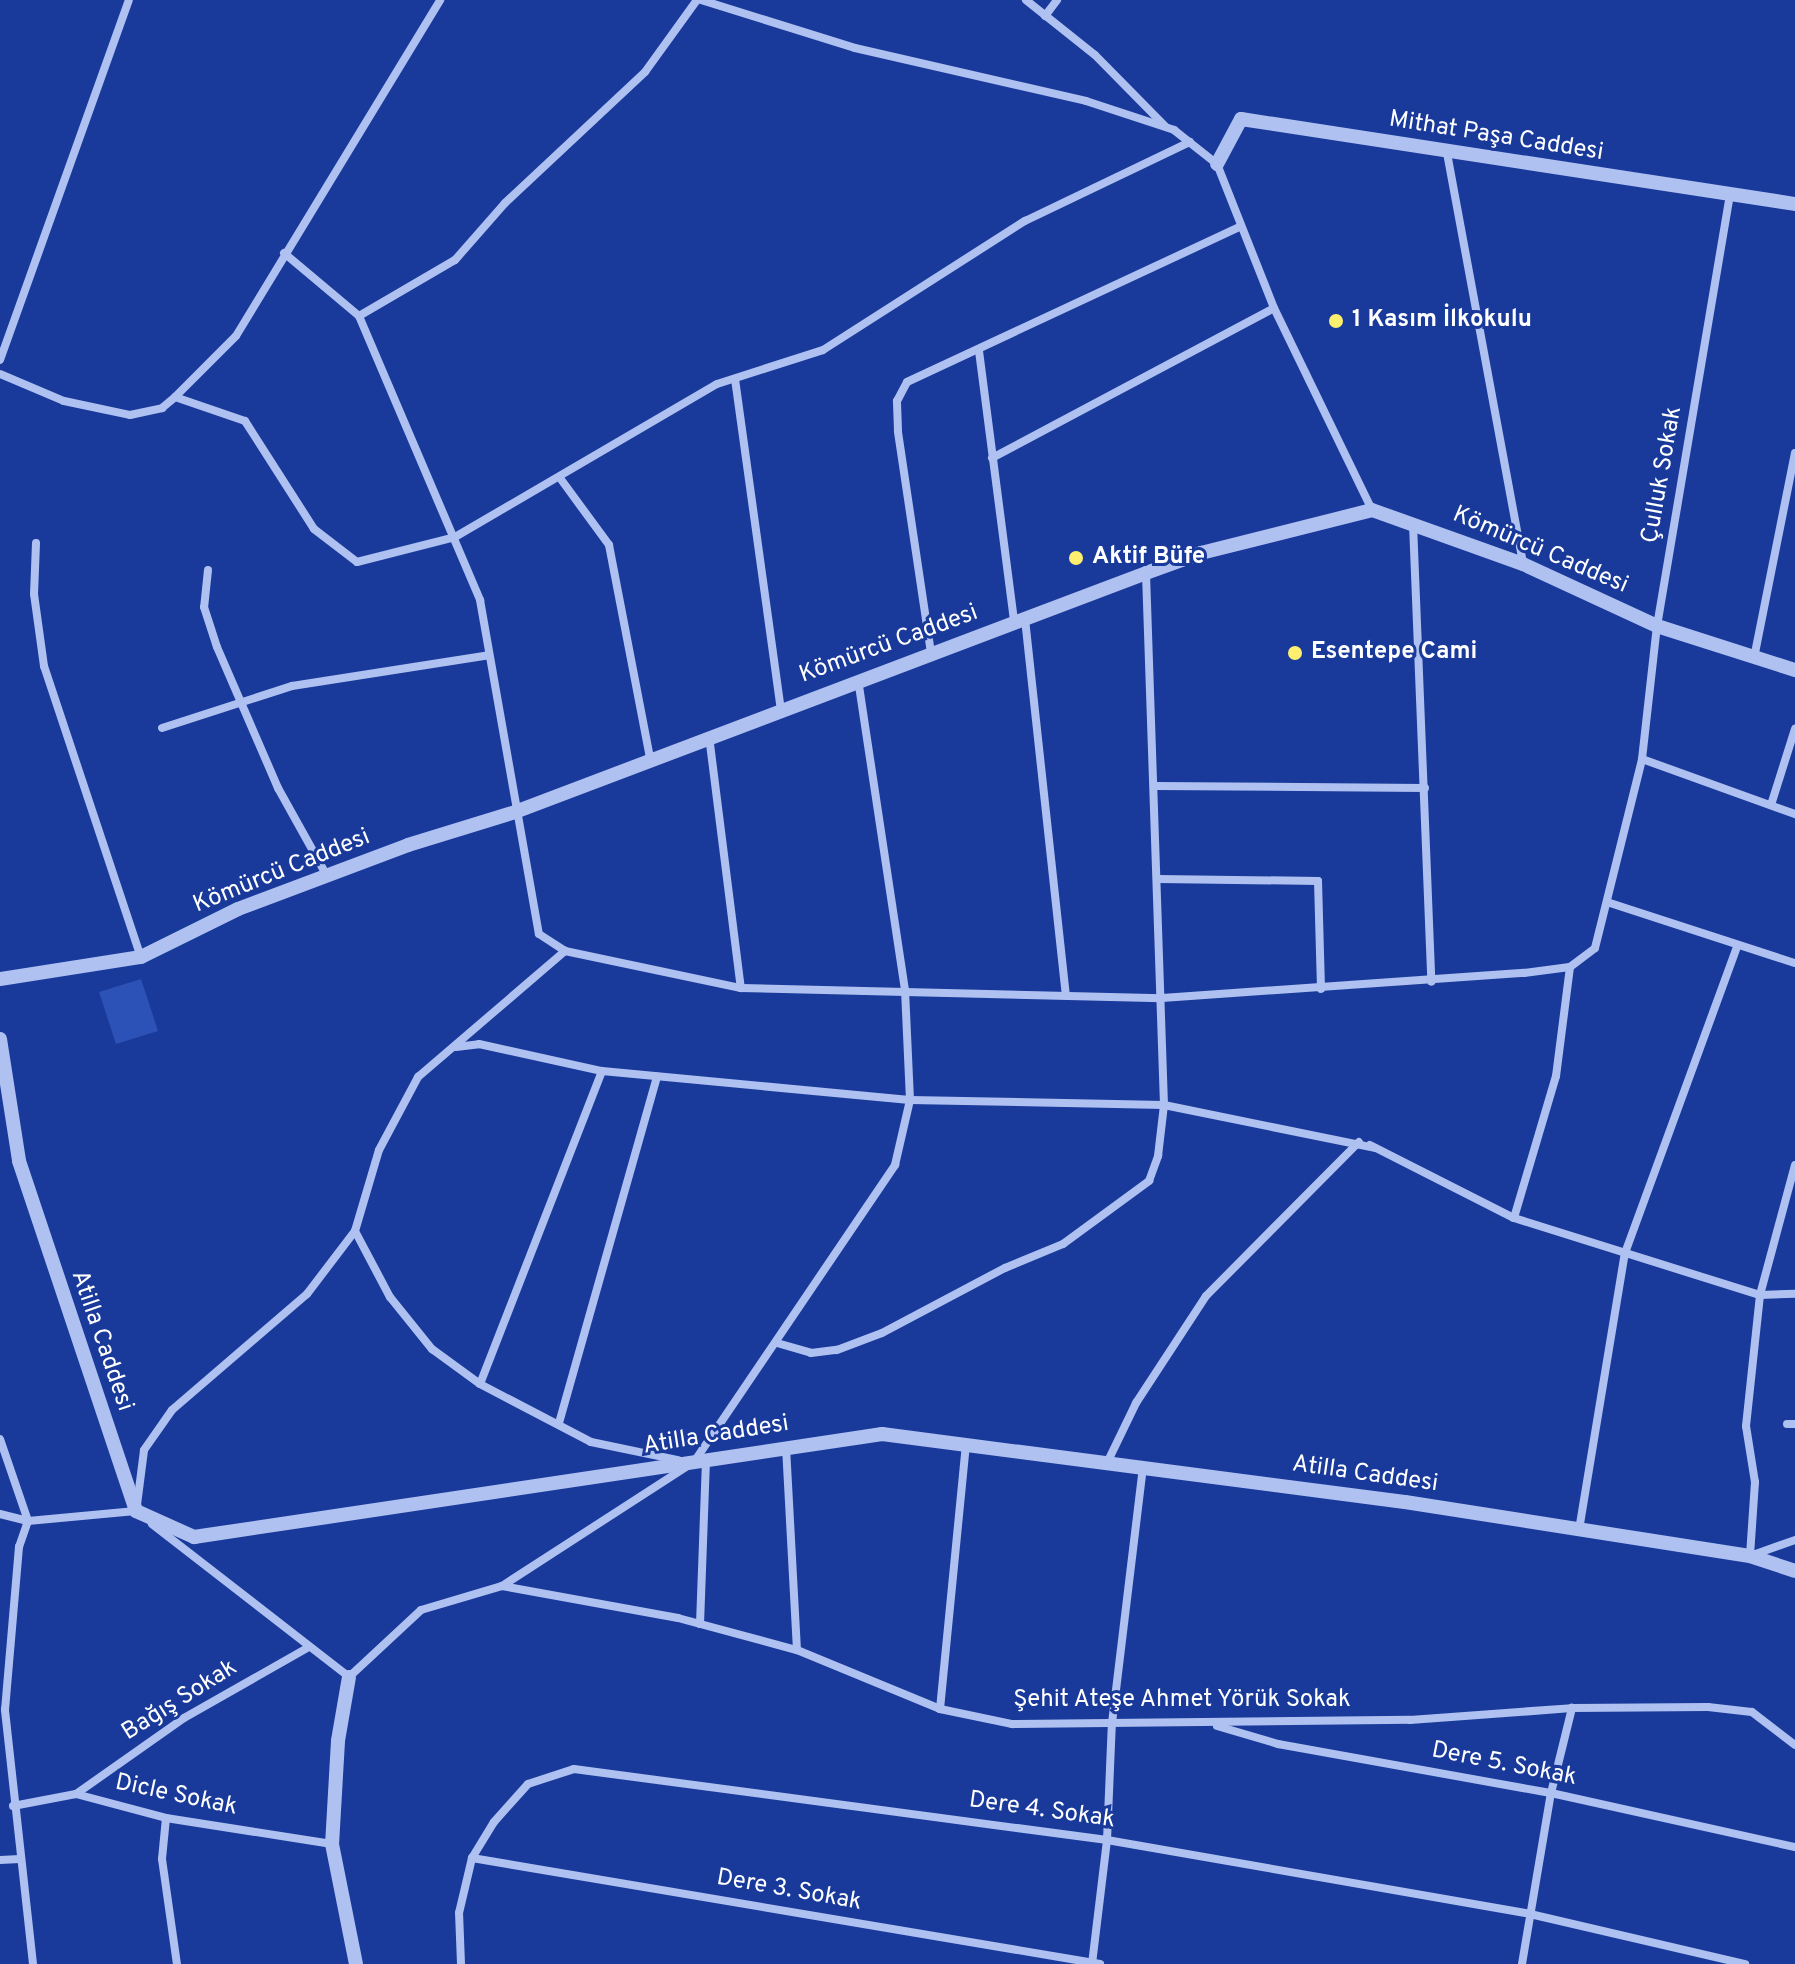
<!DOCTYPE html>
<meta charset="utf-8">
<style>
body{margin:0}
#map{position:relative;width:1795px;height:1964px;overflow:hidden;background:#193a9a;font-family:Overpass,sans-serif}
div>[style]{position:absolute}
.green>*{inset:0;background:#2d52b7}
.minor>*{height:8px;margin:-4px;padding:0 4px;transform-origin:4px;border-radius:4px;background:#afc1f1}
.tertiary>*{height:14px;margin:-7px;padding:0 7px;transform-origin:7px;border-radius:7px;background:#afc1f1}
.dots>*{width:22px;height:22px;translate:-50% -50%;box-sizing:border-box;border:4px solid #193a9a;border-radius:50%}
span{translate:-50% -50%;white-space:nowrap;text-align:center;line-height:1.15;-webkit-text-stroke:6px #193a9a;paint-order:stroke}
.street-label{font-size:24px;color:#fff}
.poi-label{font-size:24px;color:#fff;font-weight:700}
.left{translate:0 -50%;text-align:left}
</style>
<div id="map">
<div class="green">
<div style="clip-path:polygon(141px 979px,158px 1031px,116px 1044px,99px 992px)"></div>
</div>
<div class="minor">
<div style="left:701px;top:0;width:161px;rotate:17.3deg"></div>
<div style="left:855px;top:48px;width:237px;rotate:12.9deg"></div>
<div style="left:1086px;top:101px;width:93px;rotate:18.2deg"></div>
<div style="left:1174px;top:130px;width:55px;rotate:38.3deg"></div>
<div style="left:1217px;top:164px;width:155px;rotate:68.4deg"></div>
<div style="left:1274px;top:308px;width:225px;rotate:64.1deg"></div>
<div style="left:1026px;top:0;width:88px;rotate:38.6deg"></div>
<div style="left:1095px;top:55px;width:100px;rotate:45.4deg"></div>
<div style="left:1045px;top:16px;width:20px;rotate:-53deg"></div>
<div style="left:1447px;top:153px;width:418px;rotate:79.5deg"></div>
<div style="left:284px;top:253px;width:98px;rotate:40deg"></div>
<div style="left:359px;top:316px;width:309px;rotate:66.9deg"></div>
<div style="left:480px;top:600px;width:339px;rotate:80deg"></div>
<div style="left:539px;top:934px;width:31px;rotate:33deg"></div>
<div style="left:565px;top:951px;width:180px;rotate:11.9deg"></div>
<div style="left:741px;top:988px;width:421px;rotate:1.4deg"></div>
<div style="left:1162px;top:998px;width:363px;rotate:-4deg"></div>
<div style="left:1524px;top:973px;width:46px;rotate:-7.4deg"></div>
<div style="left:1570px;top:967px;width:31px;rotate:-37deg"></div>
<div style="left:1595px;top:948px;width:195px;rotate:-76deg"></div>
<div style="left:1642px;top:759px;width:134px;rotate:-83.6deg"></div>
<div style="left:1657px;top:626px;width:437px;rotate:-80.4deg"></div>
<div style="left:359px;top:316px;width:111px;rotate:-30.3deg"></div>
<div style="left:455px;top:260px;width:76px;rotate:-48.7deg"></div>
<div style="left:505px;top:203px;width:192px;rotate:-43.1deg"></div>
<div style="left:645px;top:72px;width:89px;rotate:-54.2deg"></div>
<div style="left:979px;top:351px;width:273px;rotate:82.6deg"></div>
<div style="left:0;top:360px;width:382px;rotate:-70.3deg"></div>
<div style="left:0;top:374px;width:69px;rotate:22.9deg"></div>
<div style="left:64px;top:401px;width:67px;rotate:12deg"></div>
<div style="left:130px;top:415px;width:33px;rotate:-12deg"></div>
<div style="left:162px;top:408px;width:17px;rotate:-40deg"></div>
<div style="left:175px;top:397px;width:86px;rotate:-45deg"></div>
<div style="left:236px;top:336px;width:393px;rotate:-58.7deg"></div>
<div style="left:735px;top:379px;width:333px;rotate:82.1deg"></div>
<div style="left:175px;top:397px;width:74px;rotate:18.9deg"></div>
<div style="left:245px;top:421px;width:128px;rotate:57.4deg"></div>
<div style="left:314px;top:529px;width:54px;rotate:37.5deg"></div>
<div style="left:357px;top:562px;width:101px;rotate:-14.3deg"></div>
<div style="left:455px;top:537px;width:303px;rotate:-30.3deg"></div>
<div style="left:717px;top:384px;width:111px;rotate:-17.8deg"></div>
<div style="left:823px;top:350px;width:240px;rotate:-32.6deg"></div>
<div style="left:1025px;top:221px;width:183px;rotate:-25.6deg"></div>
<div style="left:992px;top:458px;width:319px;rotate:-28deg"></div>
<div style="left:560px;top:478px;width:83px;rotate:53.8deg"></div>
<div style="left:609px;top:545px;width:217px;rotate:79.1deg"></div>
<div style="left:1413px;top:524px;width:458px;rotate:87.7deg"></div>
<div style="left:36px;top:543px;width:51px;rotate:92.2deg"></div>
<div style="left:34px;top:594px;width:73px;rotate:82.1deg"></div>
<div style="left:44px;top:666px;width:307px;rotate:71.6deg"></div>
<div style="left:208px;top:570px;width:37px;rotate:96deg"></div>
<div style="left:204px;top:607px;width:42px;rotate:72deg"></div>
<div style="left:217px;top:647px;width:154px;rotate:66.6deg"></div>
<div style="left:278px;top:788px;width:101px;rotate:60.9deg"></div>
<div style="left:1025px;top:619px;width:379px;rotate:83.8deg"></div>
<div style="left:931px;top:653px;width:224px;rotate:-98.5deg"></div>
<div style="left:898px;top:431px;width:30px;rotate:-92deg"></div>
<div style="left:897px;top:401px;width:21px;rotate:-62deg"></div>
<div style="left:907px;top:382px;width:367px;rotate:-25deg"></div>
<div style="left:1754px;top:658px;width:209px;rotate:-78.7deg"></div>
<div style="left:162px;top:728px;width:137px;rotate:-17.9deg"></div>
<div style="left:292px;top:686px;width:199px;rotate:-8.9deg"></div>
<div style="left:709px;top:736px;width:254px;rotate:82.8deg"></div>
<div style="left:1642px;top:759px;width:163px;rotate:19.8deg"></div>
<div style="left:1155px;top:786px;width:270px;rotate:0.4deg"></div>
<div style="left:1771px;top:805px;width:80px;rotate:-72.5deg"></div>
<div style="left:1158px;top:879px;width:160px;rotate:0.7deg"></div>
<div style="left:1318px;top:881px;width:108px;rotate:88.4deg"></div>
<div style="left:1610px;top:903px;width:194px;rotate:18deg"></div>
<div style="left:1570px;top:967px;width:110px;rotate:97.3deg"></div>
<div style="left:1556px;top:1076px;width:148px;rotate:106.5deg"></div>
<div style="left:1514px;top:1218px;width:258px;rotate:17.4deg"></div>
<div style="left:1760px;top:1295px;width:35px;rotate:-2deg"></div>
<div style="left:456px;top:1047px;width:23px;rotate:-7deg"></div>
<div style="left:479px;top:1044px;width:126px;rotate:12.4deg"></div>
<div style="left:602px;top:1071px;width:309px;rotate:5.4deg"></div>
<div style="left:910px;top:1100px;width:254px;rotate:1.1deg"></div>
<div style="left:1164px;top:1105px;width:215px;rotate:11.5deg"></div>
<div style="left:1370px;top:1145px;width:161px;rotate:26.9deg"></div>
<div style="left:1795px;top:1165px;width:135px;rotate:105.1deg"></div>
<div style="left:1760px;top:1295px;width:132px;rotate:96.1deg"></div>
<div style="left:1746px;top:1426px;width:57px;rotate:80.9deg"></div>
<div style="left:1755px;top:1482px;width:74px;rotate:93.9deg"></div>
<div style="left:1750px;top:1556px;width:48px;rotate:-19.6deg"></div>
<div style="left:355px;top:1231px;width:75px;rotate:62.1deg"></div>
<div style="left:390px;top:1297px;width:67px;rotate:51.1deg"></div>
<div style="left:432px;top:1349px;width:59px;rotate:36.1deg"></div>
<div style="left:480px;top:1384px;width:125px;rotate:27.6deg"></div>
<div style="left:591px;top:1442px;width:89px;rotate:11.7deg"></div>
<div style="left:777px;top:1343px;width:35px;rotate:16deg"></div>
<div style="left:811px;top:1353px;width:26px;rotate:-7deg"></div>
<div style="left:837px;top:1350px;width:48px;rotate:-20.7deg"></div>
<div style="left:882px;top:1333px;width:139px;rotate:-27.9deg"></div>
<div style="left:1005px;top:1268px;width:63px;rotate:-22.5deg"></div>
<div style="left:1063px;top:1244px;width:107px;rotate:-36.2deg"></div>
<div style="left:1149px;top:1181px;width:27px;rotate:-70deg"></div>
<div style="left:1158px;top:1156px;width:51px;rotate:-83.3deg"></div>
<div style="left:1164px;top:1105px;width:532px;rotate:-91.94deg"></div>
<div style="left:480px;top:1384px;width:336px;rotate:-68.7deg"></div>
<div style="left:559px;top:1423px;width:360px;rotate:-74.2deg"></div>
<div style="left:1787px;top:1424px;width:8px"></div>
<div style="left:0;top:1439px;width:87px;rotate:71.1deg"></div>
<div style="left:28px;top:1521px;width:29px;rotate:-166deg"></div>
<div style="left:786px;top:1447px;width:203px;rotate:86.9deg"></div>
<div style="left:1107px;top:1463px;width:67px;rotate:-64.2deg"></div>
<div style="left:1136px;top:1403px;width:128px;rotate:-56.8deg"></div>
<div style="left:1206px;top:1296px;width:217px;rotate:-45.2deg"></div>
<div style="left:137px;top:1505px;width:55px;rotate:-82.7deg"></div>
<div style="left:144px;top:1450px;width:49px;rotate:-55deg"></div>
<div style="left:172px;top:1410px;width:178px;rotate:-40.7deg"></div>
<div style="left:307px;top:1294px;width:79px;rotate:-52.7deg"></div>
<div style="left:355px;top:1231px;width:84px;rotate:-73.5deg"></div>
<div style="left:379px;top:1150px;width:83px;rotate:-61.9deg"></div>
<div style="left:418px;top:1077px;width:194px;rotate:-40.6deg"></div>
<div style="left:152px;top:1524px;width:249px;rotate:37.8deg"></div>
<div style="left:349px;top:1677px;width:98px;rotate:-42.9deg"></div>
<div style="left:421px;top:1610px;width:84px;rotate:-16.5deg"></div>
<div style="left:502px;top:1586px;width:179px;rotate:10.3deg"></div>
<div style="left:678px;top:1618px;width:123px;rotate:15.1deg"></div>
<div style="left:797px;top:1650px;width:155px;rotate:22.4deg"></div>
<div style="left:940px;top:1709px;width:74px;rotate:11.8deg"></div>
<div style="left:1012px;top:1724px;width:398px;rotate:-0.6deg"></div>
<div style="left:1410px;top:1720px;width:162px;rotate:-4.2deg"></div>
<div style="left:1572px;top:1708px;width:136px;rotate:-0.4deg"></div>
<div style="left:1708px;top:1707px;width:44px;rotate:6.5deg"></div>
<div style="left:1752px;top:1712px;width:54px;rotate:37.5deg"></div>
<div style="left:1579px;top:1530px;width:281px;rotate:-80.6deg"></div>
<div style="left:1625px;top:1253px;width:328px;rotate:-69.9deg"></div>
<div style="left:502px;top:1586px;width:229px;rotate:-32.9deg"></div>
<div style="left:694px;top:1462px;width:359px;rotate:-55.9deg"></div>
<div style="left:895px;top:1165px;width:67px;rotate:-77deg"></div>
<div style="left:910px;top:1100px;width:110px;rotate:-92.6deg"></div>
<div style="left:905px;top:990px;width:313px;rotate:-98.6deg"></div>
<div style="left:700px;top:1624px;width:163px;rotate:-87.9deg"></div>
<div style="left:940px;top:1709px;width:267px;rotate:-84.4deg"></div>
<div style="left:1217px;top:1726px;width:64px;rotate:16.4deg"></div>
<div style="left:1278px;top:1744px;width:277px;rotate:10.2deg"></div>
<div style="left:1551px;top:1793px;width:250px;rotate:12.5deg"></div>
<div style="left:76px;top:1794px;width:132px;rotate:-35.1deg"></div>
<div style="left:184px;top:1718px;width:144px;rotate:-29.6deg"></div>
<div style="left:13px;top:1806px;width:64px;rotate:-10.8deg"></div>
<div style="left:76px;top:1794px;width:93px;rotate:14.9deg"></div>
<div style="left:166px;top:1818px;width:168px;rotate:8.9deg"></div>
<div style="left:166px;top:1818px;width:41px;rotate:95.6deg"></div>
<div style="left:162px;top:1859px;width:106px;rotate:81.9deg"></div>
<div style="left:472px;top:1858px;width:637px;rotate:9.58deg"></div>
<div style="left:0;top:1860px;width:20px;rotate:-3deg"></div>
<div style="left:33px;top:1964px;width:256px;rotate:-96.3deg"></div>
<div style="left:5px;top:1710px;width:164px;rotate:-85.1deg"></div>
<div style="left:19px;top:1547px;width:28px;rotate:-71deg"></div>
<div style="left:28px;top:1521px;width:108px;rotate:-5.3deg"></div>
<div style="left:461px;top:1964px;width:51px;rotate:-92.2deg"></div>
<div style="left:459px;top:1913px;width:57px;rotate:-76.7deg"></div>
<div style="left:472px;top:1858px;width:42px;rotate:-58.6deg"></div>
<div style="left:494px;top:1822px;width:51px;rotate:-48.2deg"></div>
<div style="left:528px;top:1784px;width:48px;rotate:-18.1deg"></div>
<div style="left:574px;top:1769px;width:538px;rotate:7.59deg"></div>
<div style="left:1107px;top:1840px;width:429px;rotate:9.9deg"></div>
<div style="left:1530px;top:1914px;width:221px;rotate:13.1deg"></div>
<div style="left:1092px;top:1964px;width:125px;rotate:-83.1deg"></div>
<div style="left:1107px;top:1840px;width:117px;rotate:-87.6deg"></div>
<div style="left:1112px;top:1723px;width:257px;rotate:-83.1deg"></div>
<div style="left:1522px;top:1964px;width:173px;rotate:-80.4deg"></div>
<div style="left:1551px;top:1793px;width:88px;rotate:-76.1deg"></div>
</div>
<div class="tertiary">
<div style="left:1217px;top:164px;width:51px;rotate:-61.9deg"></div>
<div style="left:1241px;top:119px;width:560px;rotate:8.72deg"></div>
<div style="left:0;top:979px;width:143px;rotate:-8.9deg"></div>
<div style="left:141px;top:957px;width:108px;rotate:-26.3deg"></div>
<div style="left:238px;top:909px;width:182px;rotate:-20.6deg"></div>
<div style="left:408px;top:845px;width:112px;rotate:-17.1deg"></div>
<div style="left:515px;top:812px;width:675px;rotate:-20.74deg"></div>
<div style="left:1146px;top:573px;width:59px;rotate:-20deg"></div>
<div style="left:1201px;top:553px;width:176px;rotate:-14.1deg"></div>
<div style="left:1372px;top:510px;width:160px;rotate:19.7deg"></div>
<div style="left:1523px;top:564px;width:148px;rotate:24.8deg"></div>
<div style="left:1657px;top:626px;width:145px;rotate:17.7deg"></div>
<div style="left:0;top:1039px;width:123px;rotate:81.1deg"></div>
<div style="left:19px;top:1161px;width:369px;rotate:71.5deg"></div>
<div style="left:136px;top:1511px;width:64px;rotate:24.1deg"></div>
<div style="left:194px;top:1537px;width:696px;rotate:-8.51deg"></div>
<div style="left:882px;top:1434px;width:527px;rotate:7.41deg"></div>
<div style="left:1405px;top:1502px;width:349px;rotate:8.9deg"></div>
<div style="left:1750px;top:1556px;width:47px;rotate:18.4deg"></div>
<div style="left:349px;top:1677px;width:65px;rotate:99.8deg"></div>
<div style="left:338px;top:1741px;width:103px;rotate:93.3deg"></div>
<div style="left:332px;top:1844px;width:122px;rotate:78.7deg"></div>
</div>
<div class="dots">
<div style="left:1336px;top:321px;background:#ffef6f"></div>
<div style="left:1076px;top:558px;background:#ffef6f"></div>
<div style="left:1295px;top:653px;background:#ffef6f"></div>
</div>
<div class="street-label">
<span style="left:1496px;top:137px;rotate:9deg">Mithat Paşa Caddesi</span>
<span style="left:1663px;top:475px;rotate:-80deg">Çulluk Sokak</span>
<span style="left:1540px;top:551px;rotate:23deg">Kömürcü Caddesi</span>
<span style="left:889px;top:645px;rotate:-20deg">Kömürcü Caddesi</span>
<span style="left:282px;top:872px;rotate:-22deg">Kömürcü Caddesi</span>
<span style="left:101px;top:1341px;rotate:71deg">Atilla Caddesi</span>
<span style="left:716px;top:1436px;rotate:-9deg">Atilla Caddesi</span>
<span style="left:1365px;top:1475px;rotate:8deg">Atilla Caddesi</span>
<span style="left:180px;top:1701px;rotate:-32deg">Bağış Sokak</span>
<span style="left:1182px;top:1701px">Şehit Ateşe Ahmet Yörük Sokak</span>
<span style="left:1504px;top:1765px;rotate:11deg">Dere 5. Sokak</span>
<span style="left:176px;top:1796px;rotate:12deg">Dicle Sokak</span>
<span style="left:1042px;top:1811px;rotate:8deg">Dere 4. Sokak</span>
<span style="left:789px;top:1891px;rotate:10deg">Dere 3. Sokak</span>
</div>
<div class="poi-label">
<span class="left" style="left:1352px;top:321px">1 Kasım İlkokulu</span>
<span class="left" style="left:1092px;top:558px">Aktif Büfe</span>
<span class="left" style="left:1311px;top:653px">Esentepe Cami</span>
</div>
</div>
